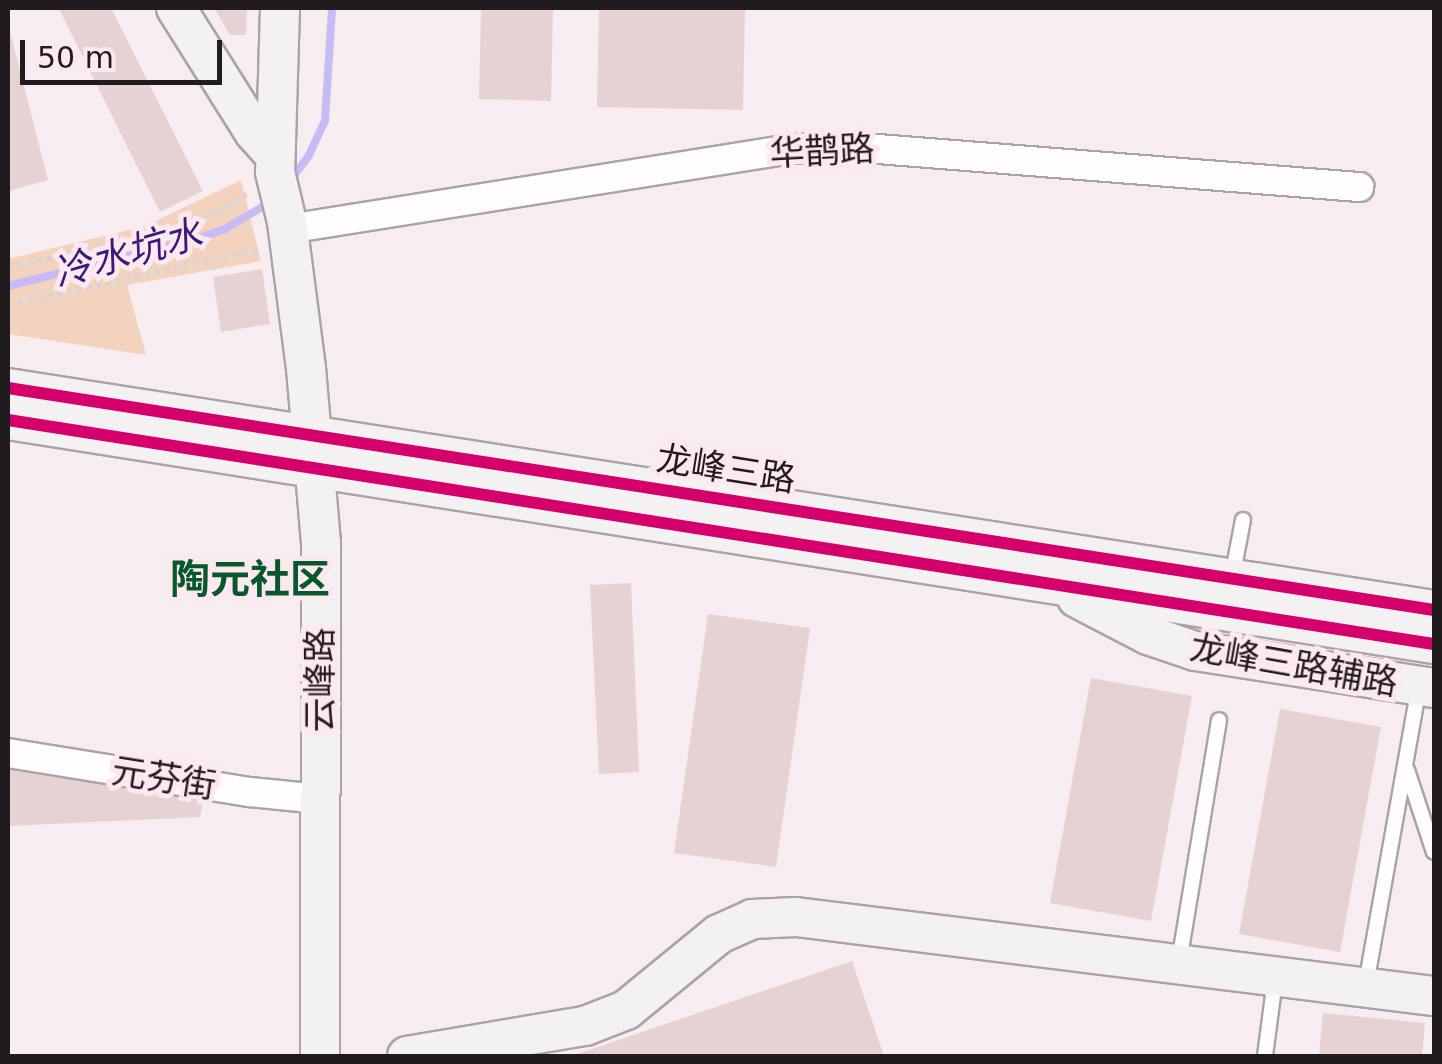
<!DOCTYPE html>
<meta charset="utf-8">
<style>
body{margin:0}
#map{position:relative;width:1442px;height:1064px;overflow:hidden;background:#f7edf0;font-family:"DejaVu Sans","Noto Sans SC",sans-serif}
div>[style]{position:absolute}
.green>*{inset:0;background:#f3d2be}
.stream>*{height:8px;margin:-4px;padding:0 4px;transform-origin:4px;border-radius:4px;background:#c7bbf7}
.building>*{inset:0;background:#e6d2d2}
.path>*{height:5px;margin-top:-2.5px;transform-origin:0;background:repeating-linear-gradient(90deg,#d8d5d6 0 5px,transparent 0 10px)}
.roads{filter:drop-shadow(2px 0 #aba3a5) drop-shadow(-2px 0 #aba3a5) drop-shadow(0 2px #aba3a5) drop-shadow(0 -2px #aba3a5)}
.lane>*{height:14px;margin:-7px;padding:0 7px;transform-origin:7px;border-radius:7px;background:#fefcfd}
.street>*{height:28px;margin:-14px;padding:0 14px;transform-origin:14px;border-radius:14px;background:#fefcfd}
.secondary>*{height:38px;margin:-19px;padding:0 19px;transform-origin:19px;border-radius:19px;background:#f4f1f3}
.cycleway>*{height:12px;margin:-6px;padding:0 6px;transform-origin:6px;border-radius:6px;background:#d6006c}
span{translate:-50% -50%;white-space:nowrap;text-align:center;line-height:1.15;-webkit-text-stroke:10px #fbe9ef;paint-order:stroke}
.street-label{font-size:35px;color:#221b1e}
.water-label{font-size:38px;color:#391a7a;font-style:italic}
.quarter-label{font-size:40px;color:#09572c;font-weight:700}
.frame{position:absolute;inset:0;border:10px solid #221b1e;pointer-events:none}
.scale{position:absolute;left:20px;top:40px;width:202px;height:45px;box-sizing:border-box;border:5px solid #221b1e;border-top:0;padding-left:12px;font-size:30px;line-height:35px;white-space:nowrap;color:#221b1e;-webkit-text-stroke:8px #fbe9ef;paint-order:stroke}
</style>
<div id="map">
<div class="green">
<div style="clip-path:polygon(241px 180px,261px 261px,127px 285px,146px 355px,8px 334px,8px 259px,145px 226px)"></div>
</div>
<div class="stream">
<div style="left:289px;top:182px;width:34px;rotate:-53deg"></div>
<div style="left:309px;top:155px;width:38px;rotate:-65deg"></div>
<div style="left:325px;top:120px;width:112px;rotate:-86.4deg"></div>
<div style="left:8px;top:286px;width:195px;rotate:-14deg"></div>
<div style="left:197px;top:239px;width:30px;rotate:-20deg"></div>
<div style="left:225px;top:229px;width:51px;rotate:-30.6deg"></div>
</div>
<div class="building">
<div style="clip-path:polygon(111px 8px,203px 191px,160px 212px,59px 9px)"></div>
<div style="clip-path:polygon(214px 8px,247px 8px,246px 35px,230px 35px)"></div>
<div style="clip-path:polygon(481px 8px,553px 8px,551px 101px,479px 99px)"></div>
<div style="clip-path:polygon(599px 8px,745px 8px,743px 110px,597px 107px)"></div>
<div style="clip-path:polygon(8px 24px,48px 180px,8px 191px)"></div>
<div style="clip-path:polygon(262px 269px,270px 324px,221px 332px,213px 277px)"></div>
<div style="clip-path:polygon(631px 583px,639px 772px,599px 774px,590px 585px)"></div>
<div style="clip-path:polygon(708px 614px,810px 628px,776px 867px,674px 853px)"></div>
<div style="clip-path:polygon(1091px 678px,1192px 696px,1151px 921px,1050px 903px)"></div>
<div style="clip-path:polygon(1280px 709px,1381px 727px,1340px 952px,1239px 934px)"></div>
<div style="clip-path:polygon(8px 764px,204px 797px,200px 817px,8px 826px)"></div>
<div style="clip-path:polygon(852px 961px,884px 1056px,571px 1056px)"></div>
<div style="clip-path:polygon(1323px 1013px,1425px 1023px,1422px 1056px,1319px 1056px)"></div>
</div>
<div class="path">
<div style="left:8px;top:267px;width:155px;rotate:-12.7deg"></div>
<div style="left:159px;top:233px;width:63px;rotate:-19.6deg"></div>
<div style="left:218px;top:212px;width:34px;rotate:-32deg"></div>
<div style="left:8px;top:304px;width:259px;rotate:-12.5deg"></div>
</div>
<div class="roads">
<div class="lane">
<div style="left:1232px;top:578px;width:59px;rotate:-79.3deg"></div>
<div style="left:1407px;top:770px;width:86px;rotate:71.8deg"></div>
<div style="left:1179px;top:962px;width:245px;rotate:-80.6deg"></div>
<div style="left:1366px;top:984px;width:303px;rotate:-79.9deg"></div>
<div style="left:1265px;top:1056px;width:77px;rotate:-82.5deg"></div>
</div>
<div class="street">
<div style="left:288px;top:229px;width:509px;rotate:-9.04deg"></div>
<div style="left:791px;top:149px;width:49px;rotate:-3.5deg"></div>
<div style="left:840px;top:146px;width:521px;rotate:4.52deg"></div>
<div style="left:8px;top:753px;width:245px;rotate:9.2deg"></div>
<div style="left:250px;top:792px;width:70px;rotate:5.7deg"></div>
</div>
<div class="secondary">
<div style="left:176px;top:8px;width:146px;rotate:57.8deg"></div>
<div style="left:254px;top:132px;width:31px;rotate:48deg"></div>
<div style="left:280px;top:8px;width:164px;rotate:91.7deg"></div>
<div style="left:275px;top:172px;width:51px;rotate:76.5deg"></div>
<div style="left:287px;top:222px;width:147px;rotate:82.6deg"></div>
<div style="left:306px;top:368px;width:177px;rotate:85.1deg"></div>
<div style="left:321px;top:544px;width:512px;rotate:90.11deg"></div>
<div style="left:8px;top:388px;width:1443px;rotate:8.85deg"></div>
<div style="left:8px;top:420px;width:1443px;rotate:8.93deg"></div>
<div style="left:1077px;top:598px;width:80px;rotate:27.5deg"></div>
<div style="left:1148px;top:635px;width:50px;rotate:18.8deg"></div>
<div style="left:1195px;top:651px;width:242px;rotate:8.8deg"></div>
<div style="left:407px;top:1056px;width:181px;rotate:-9.6deg"></div>
<div style="left:585px;top:1026px;width:44px;rotate:-21.3deg"></div>
<div style="left:626px;top:1010px;width:120px;rotate:-39.3deg"></div>
<div style="left:719px;top:934px;width:36px;rotate:-24deg"></div>
<div style="left:752px;top:919px;width:44px;rotate:-2.6deg"></div>
<div style="left:796px;top:917px;width:643px;rotate:7.06deg"></div>
</div>
</div>
<div class="cycleway">
<div style="left:8px;top:388px;width:1443px;rotate:8.85deg"></div>
<div style="left:8px;top:420px;width:1443px;rotate:8.93deg"></div>
</div>
<div class="street-label">
<span style="left:822px;top:151px;rotate:-3deg">华鹊路</span>
<span style="left:726px;top:469px;rotate:9deg">龙峰三路</span>
<span style="left:1294px;top:665px;rotate:10deg">龙峰三路辅路</span>
<span style="left:320px;top:680px;rotate:-90deg">云峰路</span>
<span style="left:164px;top:778px;rotate:9deg">元芬街</span>
</div>
<div class="water-label">
<span style="left:128px;top:254px;rotate:-16deg">冷水坑水</span>
</div>
<div class="quarter-label">
<span style="left:250px;top:579px">陶元社区</span>
</div>
<div class="frame"></div>
<div class="scale">50 m</div>
</div>
